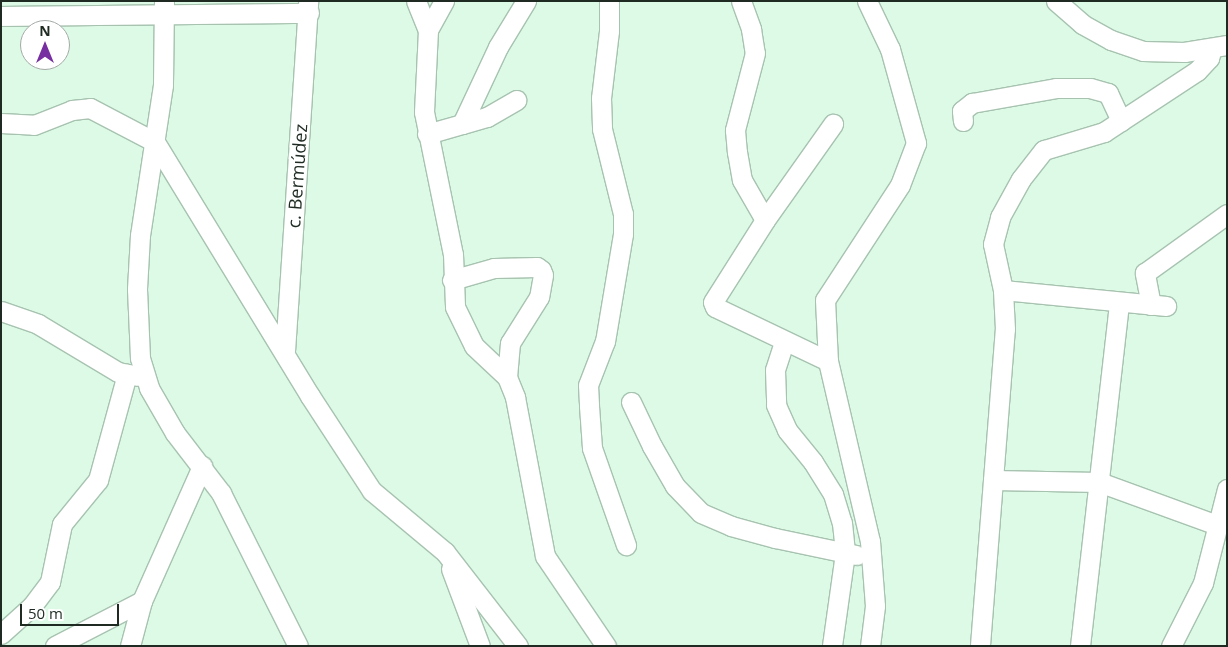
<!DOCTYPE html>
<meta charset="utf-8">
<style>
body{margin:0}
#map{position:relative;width:1228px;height:647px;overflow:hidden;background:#dcfae6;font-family:"Open Sans",sans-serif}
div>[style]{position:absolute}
.roads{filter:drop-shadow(1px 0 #a7c3b0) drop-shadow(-1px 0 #a7c3b0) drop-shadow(0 1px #a7c3b0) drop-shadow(0 -1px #a7c3b0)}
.minor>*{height:19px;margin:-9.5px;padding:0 9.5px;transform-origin:9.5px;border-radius:9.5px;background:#fff}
span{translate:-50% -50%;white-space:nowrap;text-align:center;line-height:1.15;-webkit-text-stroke:5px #fefffe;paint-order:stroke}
.street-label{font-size:18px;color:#1e2a22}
.frame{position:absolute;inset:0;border:2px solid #1e2a22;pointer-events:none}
.north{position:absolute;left:20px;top:20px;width:50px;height:50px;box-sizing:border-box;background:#fefffe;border:1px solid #a4aaa6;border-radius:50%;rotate:0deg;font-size:14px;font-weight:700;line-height:20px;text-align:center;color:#1e2a22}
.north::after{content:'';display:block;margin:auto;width:18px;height:22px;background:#772ea1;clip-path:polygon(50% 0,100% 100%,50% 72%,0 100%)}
.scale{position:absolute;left:20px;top:604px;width:99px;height:22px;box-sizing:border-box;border:2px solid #1e2a22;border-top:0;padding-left:6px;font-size:15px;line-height:18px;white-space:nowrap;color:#1e2a22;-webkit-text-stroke:4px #fefffe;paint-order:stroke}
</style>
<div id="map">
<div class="roads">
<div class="minor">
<div style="left:164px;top:1px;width:84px;rotate:90.7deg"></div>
<div style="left:163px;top:85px;width:152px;rotate:98.7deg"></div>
<div style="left:140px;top:235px;width:54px;rotate:93.2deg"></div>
<div style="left:137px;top:289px;width:69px;rotate:87.5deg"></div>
<div style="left:140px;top:358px;width:31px;rotate:73deg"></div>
<div style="left:149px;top:388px;width:52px;rotate:60deg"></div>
<div style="left:175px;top:433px;width:76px;rotate:52.5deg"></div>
<div style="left:221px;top:493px;width:171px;rotate:63.3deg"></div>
<div style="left:416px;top:1px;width:31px;rotate:68deg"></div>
<div style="left:444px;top:1px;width:33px;rotate:119deg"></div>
<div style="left:428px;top:30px;width:82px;rotate:92.8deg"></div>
<div style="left:424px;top:112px;width:145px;rotate:78.5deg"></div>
<div style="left:453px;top:254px;width:53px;rotate:87.8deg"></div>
<div style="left:455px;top:307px;width:43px;rotate:64deg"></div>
<div style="left:474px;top:346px;width:45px;rotate:43.2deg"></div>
<div style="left:507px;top:377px;width:22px;rotate:68deg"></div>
<div style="left:515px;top:397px;width:162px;rotate:79.3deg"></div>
<div style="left:545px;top:556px;width:109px;rotate:55.9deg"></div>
<div style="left:609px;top:1px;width:30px;rotate:90deg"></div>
<div style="left:609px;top:31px;width:67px;rotate:96.8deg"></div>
<div style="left:601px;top:98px;width:31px;rotate:88deg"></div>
<div style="left:602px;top:129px;width:88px;rotate:76.1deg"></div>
<div style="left:623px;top:214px;width:20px;rotate:90deg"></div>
<div style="left:623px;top:234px;width:109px;rotate:99.5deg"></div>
<div style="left:605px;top:341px;width:47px;rotate:111.1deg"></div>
<div style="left:588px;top:385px;width:21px;rotate:87deg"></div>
<div style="left:589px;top:406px;width:42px;rotate:85.9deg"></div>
<div style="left:592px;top:448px;width:103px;rotate:70.7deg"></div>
<div style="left:741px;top:1px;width:30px;rotate:70deg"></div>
<div style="left:751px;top:29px;width:24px;rotate:81deg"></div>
<div style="left:755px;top:53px;width:80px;rotate:104.6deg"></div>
<div style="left:735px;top:130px;width:22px;rotate:85deg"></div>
<div style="left:737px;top:152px;width:28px;rotate:80deg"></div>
<div style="left:742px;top:180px;width:46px;rotate:60.1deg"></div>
<div style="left:867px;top:1px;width:53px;rotate:64.4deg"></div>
<div style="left:890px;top:49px;width:98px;rotate:74.5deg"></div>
<div style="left:916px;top:143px;width:45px;rotate:110.9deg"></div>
<div style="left:900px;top:185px;width:137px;rotate:123.1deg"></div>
<div style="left:825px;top:300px;width:61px;rotate:87.2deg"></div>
<div style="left:828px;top:361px;width:185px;rotate:76.9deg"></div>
<div style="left:870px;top:541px;width:65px;rotate:85.6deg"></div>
<div style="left:875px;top:606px;width:40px;rotate:97.1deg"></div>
<div style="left:1056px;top:1px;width:35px;rotate:41deg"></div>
<div style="left:1082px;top:24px;width:33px;rotate:29deg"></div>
<div style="left:1111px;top:40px;width:34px;rotate:19deg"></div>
<div style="left:1143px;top:51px;width:41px;rotate:1.4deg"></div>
<div style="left:1184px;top:52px;width:44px;rotate:-9.2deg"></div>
<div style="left:1px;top:16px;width:308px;rotate:-0.6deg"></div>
<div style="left:963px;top:121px;width:10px;rotate:-96deg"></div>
<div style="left:962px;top:111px;width:13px;rotate:-39deg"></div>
<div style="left:972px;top:103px;width:85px;rotate:-10.1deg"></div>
<div style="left:1056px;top:88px;width:34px"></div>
<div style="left:1090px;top:88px;width:19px;rotate:16deg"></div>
<div style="left:1108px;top:93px;width:31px;rotate:65deg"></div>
<div style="left:1px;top:123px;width:33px;rotate:3deg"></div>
<div style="left:34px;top:125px;width:41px;rotate:-21.5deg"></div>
<div style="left:72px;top:110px;width:18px;rotate:-6deg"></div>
<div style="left:90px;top:108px;width:73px;rotate:27.6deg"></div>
<div style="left:155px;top:142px;width:298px;rotate:58.6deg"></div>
<div style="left:310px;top:396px;width:113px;rotate:56.9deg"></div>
<div style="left:372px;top:491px;width:95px;rotate:39.9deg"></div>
<div style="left:445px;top:552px;width:119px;rotate:52.2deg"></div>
<div style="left:462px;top:124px;width:26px;rotate:-16deg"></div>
<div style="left:487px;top:117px;width:34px;rotate:-30deg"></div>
<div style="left:427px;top:134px;width:36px;rotate:-16deg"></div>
<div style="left:462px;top:124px;width:85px;rotate:-64.9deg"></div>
<div style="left:498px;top:47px;width:54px;rotate:-58.7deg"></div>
<div style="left:452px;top:280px;width:44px;rotate:-15.9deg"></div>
<div style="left:494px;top:268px;width:43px;rotate:-1.3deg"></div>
<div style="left:537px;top:267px;width:5px;rotate:37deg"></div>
<div style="left:541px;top:270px;width:5px;rotate:68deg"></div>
<div style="left:543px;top:275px;width:22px;rotate:100deg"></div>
<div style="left:539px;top:297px;width:54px;rotate:122.2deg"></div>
<div style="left:510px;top:343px;width:34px;rotate:95deg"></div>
<div style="left:1003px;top:290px;width:164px;rotate:5.6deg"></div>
<div style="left:1151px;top:305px;width:33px;rotate:-101deg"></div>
<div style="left:1145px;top:273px;width:101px;rotate:-35.7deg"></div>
<div style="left:1px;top:311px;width:39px;rotate:19deg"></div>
<div style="left:38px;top:324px;width:93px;rotate:31deg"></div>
<div style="left:118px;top:372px;width:20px;rotate:11deg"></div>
<div style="left:784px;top:342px;width:29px;rotate:108deg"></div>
<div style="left:775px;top:370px;width:35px;rotate:88deg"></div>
<div style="left:776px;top:405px;width:27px;rotate:66deg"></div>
<div style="left:787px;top:430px;width:41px;rotate:50.9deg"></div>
<div style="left:813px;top:462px;width:38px;rotate:58deg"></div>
<div style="left:833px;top:494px;width:30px;rotate:73deg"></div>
<div style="left:842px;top:523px;width:30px;rotate:84deg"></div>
<div style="left:845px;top:553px;width:94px;rotate:98deg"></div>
<div style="left:285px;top:351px;width:351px;rotate:-86.2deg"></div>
<div style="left:828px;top:361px;width:125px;rotate:-154.5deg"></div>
<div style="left:715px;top:307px;width:5px;rotate:-112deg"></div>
<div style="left:713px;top:302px;width:97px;rotate:-57.6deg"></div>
<div style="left:765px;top:220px;width:118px;rotate:-54.7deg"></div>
<div style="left:631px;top:402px;width:49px;rotate:64.5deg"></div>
<div style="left:652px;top:446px;width:46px;rotate:60.1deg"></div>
<div style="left:675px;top:486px;width:37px;rotate:46deg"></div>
<div style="left:701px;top:513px;width:33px;rotate:23deg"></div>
<div style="left:731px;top:526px;width:46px;rotate:15.3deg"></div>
<div style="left:775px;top:538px;width:83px;rotate:11.9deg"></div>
<div style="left:993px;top:480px;width:106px;rotate:1.1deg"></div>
<div style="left:1099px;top:482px;width:126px;rotate:20deg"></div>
<div style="left:451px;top:569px;width:82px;rotate:69.4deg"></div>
<div style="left:1px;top:634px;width:42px;rotate:-42.1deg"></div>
<div style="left:32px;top:606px;width:30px;rotate:-53deg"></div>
<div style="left:50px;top:582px;width:59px;rotate:-78.3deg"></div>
<div style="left:62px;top:524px;width:57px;rotate:-50.7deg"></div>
<div style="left:98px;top:480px;width:110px;rotate:-74.7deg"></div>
<div style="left:980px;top:645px;width:317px;rotate:-85.5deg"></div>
<div style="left:1005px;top:329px;width:39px;rotate:-93deg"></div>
<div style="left:1003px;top:290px;width:47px;rotate:-102.3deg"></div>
<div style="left:993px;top:244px;width:28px;rotate:-75deg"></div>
<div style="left:1000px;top:217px;width:43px;rotate:-61.1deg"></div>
<div style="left:1021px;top:179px;width:37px;rotate:-52deg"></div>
<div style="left:1044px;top:150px;width:63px;rotate:-16.7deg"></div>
<div style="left:1104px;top:132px;width:111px;rotate:-33.3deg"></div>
<div style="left:1197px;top:71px;width:18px;rotate:-47deg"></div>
<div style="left:1209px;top:58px;width:10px;rotate:-73deg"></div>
<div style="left:55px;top:646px;width:98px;rotate:-27.3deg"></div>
<div style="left:130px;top:646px;width:47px;rotate:-75.1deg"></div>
<div style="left:142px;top:601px;width:148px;rotate:-66deg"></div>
<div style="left:1080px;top:646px;width:346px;rotate:-83.5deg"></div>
<div style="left:1171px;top:646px;width:71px;rotate:-63.1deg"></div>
<div style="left:1203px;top:583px;width:97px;rotate:-75.7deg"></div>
</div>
</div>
<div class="street-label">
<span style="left:297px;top:176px;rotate:-86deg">c. Bermúdez</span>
</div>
<div class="frame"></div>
<div class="north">N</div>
<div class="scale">50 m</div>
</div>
